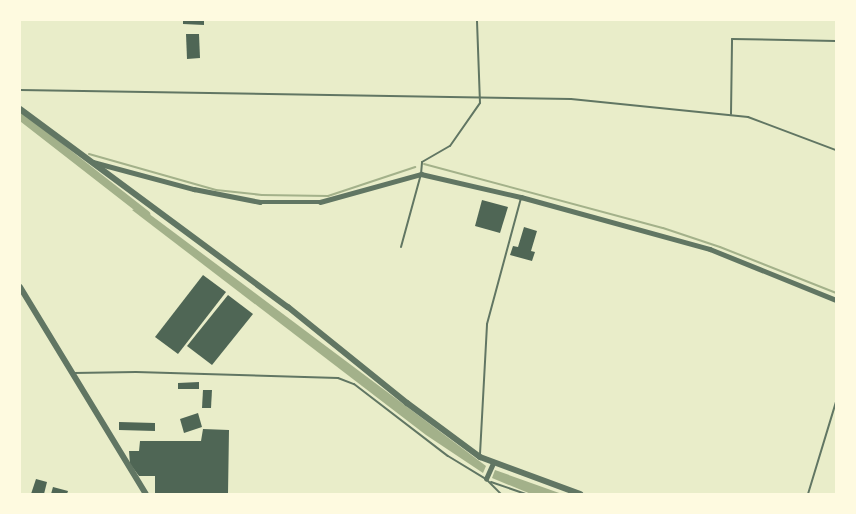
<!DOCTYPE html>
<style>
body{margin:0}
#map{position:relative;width:856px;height:514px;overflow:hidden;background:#e9edc9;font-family:Raleway,sans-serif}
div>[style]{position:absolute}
.water>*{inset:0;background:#a3b18a}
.stream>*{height:2px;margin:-1px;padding:0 1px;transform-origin:1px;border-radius:1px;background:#a3b18a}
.canal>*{height:8px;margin:-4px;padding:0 4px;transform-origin:4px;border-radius:4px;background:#a3b18a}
.building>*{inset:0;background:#4f6655}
.service>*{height:2px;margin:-1px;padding:0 1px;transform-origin:1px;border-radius:1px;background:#617663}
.minor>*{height:4.5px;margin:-2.25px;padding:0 2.25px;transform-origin:2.25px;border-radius:2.25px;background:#617663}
.tertiary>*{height:6px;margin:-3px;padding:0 3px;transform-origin:3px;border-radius:3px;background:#617663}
span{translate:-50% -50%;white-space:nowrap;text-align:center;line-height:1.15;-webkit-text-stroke:5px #fefae0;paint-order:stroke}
.frame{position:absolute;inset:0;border:21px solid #fefae0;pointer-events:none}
</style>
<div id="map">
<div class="water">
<div style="clip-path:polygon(140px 207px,486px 466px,483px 473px,426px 435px,132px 210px)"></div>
<div style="clip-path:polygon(495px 470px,562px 494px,531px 494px,492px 478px)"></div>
</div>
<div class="stream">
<div style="left:89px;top:154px;width:132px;rotate:15.8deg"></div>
<div style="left:216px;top:190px;width:46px;rotate:6.2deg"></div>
<div style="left:262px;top:195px;width:66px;rotate:0.9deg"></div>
<div style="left:328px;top:196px;width:92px;rotate:-18.4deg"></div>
<div style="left:69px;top:155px;width:1px"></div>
<div style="left:424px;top:164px;width:247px;rotate:15deg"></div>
<div style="left:663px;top:228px;width:60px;rotate:18.4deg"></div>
<div style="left:720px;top:247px;width:125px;rotate:21.6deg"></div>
</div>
<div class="canal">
<div style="left:20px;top:116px;width:160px;rotate:37.9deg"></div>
</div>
<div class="building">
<div style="clip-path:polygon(183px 20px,204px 20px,204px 25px,183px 24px)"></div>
<div style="clip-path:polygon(186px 34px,199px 34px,200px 58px,187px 59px)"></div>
<div style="clip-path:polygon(482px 200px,508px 207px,500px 233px,475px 226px)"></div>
<div style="clip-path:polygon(524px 227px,537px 231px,531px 251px,535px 252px,532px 261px,510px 255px,513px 246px,518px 247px)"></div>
<div style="clip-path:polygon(203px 275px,226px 292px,178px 354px,155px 337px)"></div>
<div style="clip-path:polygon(228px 295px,253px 314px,212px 365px,187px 346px)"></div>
<div style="clip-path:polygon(199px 382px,199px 389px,178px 389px,178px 383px)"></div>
<div style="clip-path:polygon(203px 390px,212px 390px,211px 408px,202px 408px)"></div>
<div style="clip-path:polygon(198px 413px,202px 427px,184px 433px,180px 419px)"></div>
<div style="clip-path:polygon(119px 422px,155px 423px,155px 431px,119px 430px)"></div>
<div style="clip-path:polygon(203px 429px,229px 430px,228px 494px,155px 494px,155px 476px,139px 476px,130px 464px,129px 451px,139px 451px,140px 441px,201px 441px)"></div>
<div style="clip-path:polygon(36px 479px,47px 482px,44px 494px,31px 494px)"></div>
<div style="clip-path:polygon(53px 487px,68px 491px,67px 494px,51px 494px)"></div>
</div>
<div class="service">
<div style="left:20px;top:90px;width:551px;rotate:0.94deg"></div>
<div style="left:571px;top:99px;width:178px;rotate:5.8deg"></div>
<div style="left:748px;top:117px;width:94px;rotate:20.6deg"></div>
<div style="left:731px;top:114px;width:75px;rotate:-89.2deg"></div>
<div style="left:732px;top:39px;width:104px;rotate:1.1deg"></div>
<div style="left:401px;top:247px;width:76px;rotate:-74.7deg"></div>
<div style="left:421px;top:174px;width:12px;rotate:-85deg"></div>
<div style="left:422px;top:162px;width:32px;rotate:-30deg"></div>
<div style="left:450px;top:146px;width:52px;rotate:-55.1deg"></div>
<div style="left:480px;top:103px;width:83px;rotate:-92.1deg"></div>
<div style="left:74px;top:373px;width:62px;rotate:-0.9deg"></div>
<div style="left:136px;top:372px;width:202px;rotate:1.7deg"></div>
<div style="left:338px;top:378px;width:17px;rotate:21deg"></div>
<div style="left:354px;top:384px;width:118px;rotate:37.5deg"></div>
<div style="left:448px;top:456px;width:44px;rotate:31.2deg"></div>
<div style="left:486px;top:479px;width:21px;rotate:45deg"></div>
<div style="left:480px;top:454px;width:130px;rotate:-86.9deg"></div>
<div style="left:487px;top:324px;width:131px;rotate:-74.9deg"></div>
<div style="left:491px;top:482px;width:36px;rotate:19deg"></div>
<div style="left:808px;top:494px;width:96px;rotate:-73.1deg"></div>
</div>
<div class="minor">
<div style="left:93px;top:162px;width:105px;rotate:15deg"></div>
<div style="left:194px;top:189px;width:67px;rotate:11.1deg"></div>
<div style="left:260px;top:202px;width:60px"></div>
<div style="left:320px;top:202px;width:105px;rotate:-15.5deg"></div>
<div style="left:421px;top:174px;width:103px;rotate:13deg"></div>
<div style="left:521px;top:197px;width:196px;rotate:15.4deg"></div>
<div style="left:710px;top:249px;width:136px;rotate:22deg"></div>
<div style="left:486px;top:479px;width:17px;rotate:-66deg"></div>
</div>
<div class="tertiary">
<div style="left:20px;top:109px;width:333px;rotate:36.5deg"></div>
<div style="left:288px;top:307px;width:153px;rotate:38.9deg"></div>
<div style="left:407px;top:403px;width:91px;rotate:36.5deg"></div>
<div style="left:480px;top:457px;width:107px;rotate:20.3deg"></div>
<div style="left:20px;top:287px;width:242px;rotate:58.7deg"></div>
</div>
<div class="frame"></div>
</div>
